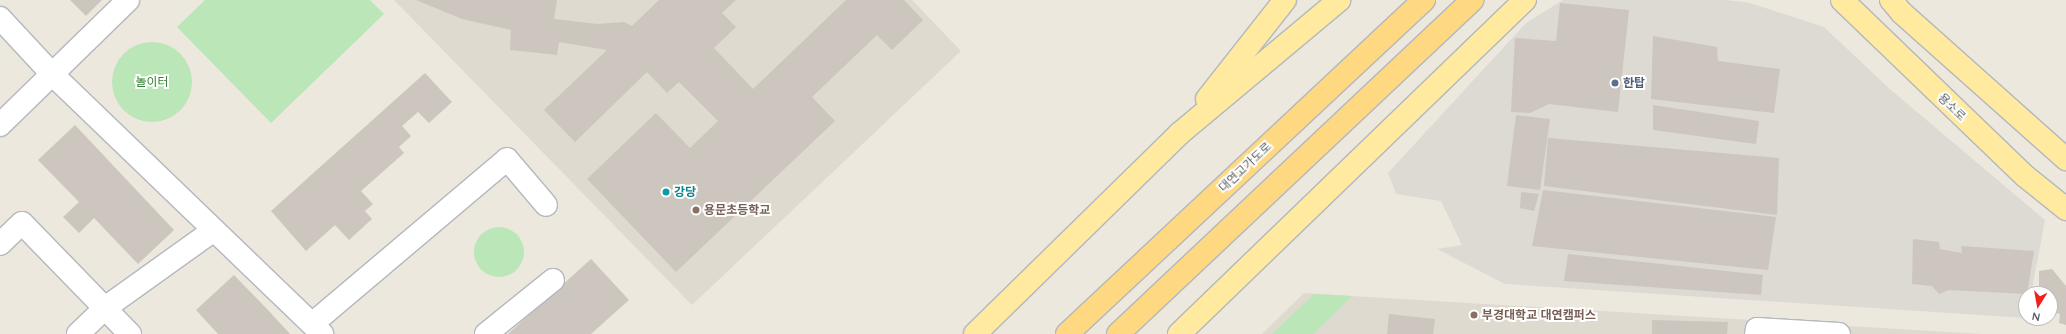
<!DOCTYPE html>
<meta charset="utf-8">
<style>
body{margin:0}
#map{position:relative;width:2066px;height:334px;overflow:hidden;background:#ece8de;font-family:Quicksand,"Noto Sans KR",sans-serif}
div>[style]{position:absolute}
.industrial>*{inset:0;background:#dcdad3}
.education>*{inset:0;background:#dedacf}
.green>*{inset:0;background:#bae6b8}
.round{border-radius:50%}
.building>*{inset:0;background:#ccc6bf}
.roads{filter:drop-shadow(1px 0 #b4b8bd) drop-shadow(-1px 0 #b4b8bd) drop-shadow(0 1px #b4b8bd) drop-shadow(0 -1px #b4b8bd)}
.minor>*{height:22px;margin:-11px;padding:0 11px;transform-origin:11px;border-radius:11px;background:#fff}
.major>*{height:22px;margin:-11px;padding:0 11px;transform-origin:11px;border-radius:11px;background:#ffeaa0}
.highway>*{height:22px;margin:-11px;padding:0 11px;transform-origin:11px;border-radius:11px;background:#ffd882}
.dots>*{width:11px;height:11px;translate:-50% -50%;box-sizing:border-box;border:2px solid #fff;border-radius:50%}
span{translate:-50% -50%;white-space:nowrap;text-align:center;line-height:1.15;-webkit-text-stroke:4px #fff;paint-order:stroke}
.park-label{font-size:12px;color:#2e832e}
.service-label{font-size:12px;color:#4e5e75;font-weight:700}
.left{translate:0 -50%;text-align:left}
.street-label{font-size:12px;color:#575c61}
.culture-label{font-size:12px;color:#0d838f;font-weight:700}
.education-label{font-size:12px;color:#785e54;font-weight:700}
.north{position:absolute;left:2018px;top:286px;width:40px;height:40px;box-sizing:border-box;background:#fff;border:1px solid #bcbec0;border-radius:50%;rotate:191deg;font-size:11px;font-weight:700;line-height:16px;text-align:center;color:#575c61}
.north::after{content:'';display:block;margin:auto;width:14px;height:18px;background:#f51f1b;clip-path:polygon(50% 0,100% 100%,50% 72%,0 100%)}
</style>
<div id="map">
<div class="industrial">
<div style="clip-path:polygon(1563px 0,1727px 0,1750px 3px,1824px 27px,1891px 90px,2045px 220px,2031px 294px,2026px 294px,2026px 318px,1505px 284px,1437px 249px,1462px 245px,1441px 201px,1396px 194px,1388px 173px,1526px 23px)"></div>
</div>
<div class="education">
<div style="clip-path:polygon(394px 0,912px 0,961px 51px,692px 305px)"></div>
<div style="clip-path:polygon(1304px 293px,1352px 296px,1982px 334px,1262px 334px)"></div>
</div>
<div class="green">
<div style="clip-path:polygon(205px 0,370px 0,384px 14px,271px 123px,177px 27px)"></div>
<div class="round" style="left:112px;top:42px;width:80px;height:80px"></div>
<div class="round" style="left:474px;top:227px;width:50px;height:50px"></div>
<div style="clip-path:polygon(1314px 294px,1352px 296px,1313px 334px,1272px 334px)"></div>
</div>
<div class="building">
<div style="clip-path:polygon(70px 0,102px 0,86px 16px)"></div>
<div style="clip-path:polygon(416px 0,557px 0,554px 19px,597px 24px,624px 22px,632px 26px,659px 0,736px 0,722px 13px,736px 27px,714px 48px,753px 89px,846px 0,904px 0,923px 20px,892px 50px,877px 35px,812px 97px,835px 121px,676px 272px,587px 179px,656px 113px,690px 148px,718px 121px,679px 82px,667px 93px,647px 72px,575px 142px,544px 110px,607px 50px,559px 42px,557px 55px,510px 50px,511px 30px,462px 19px)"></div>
<div style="clip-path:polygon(1560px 3px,1629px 10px,1618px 112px,1549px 104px,1530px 113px,1511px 112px,1515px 38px,1556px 41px)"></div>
<div style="clip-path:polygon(1653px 36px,1717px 47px,1718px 61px,1780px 69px,1774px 113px,1651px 99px)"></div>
<div style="clip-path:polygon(425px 73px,452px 102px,429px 123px,418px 112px,402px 126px,411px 136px,399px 147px,404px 153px,361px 191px,373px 204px,365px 211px,372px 219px,349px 240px,335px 225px,306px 251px,271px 211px)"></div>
<div style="clip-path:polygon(1653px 105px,1759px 121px,1756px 144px,1653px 130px)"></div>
<div style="clip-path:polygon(1516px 115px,1550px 119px,1540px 190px,1507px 186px)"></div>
<div style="clip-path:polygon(75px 125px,174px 230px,138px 264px,94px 218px,79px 233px,63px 217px,79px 202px,38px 160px)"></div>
<div style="clip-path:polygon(1548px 138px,1779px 158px,1777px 215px,1544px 186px)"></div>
<div style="clip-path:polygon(1543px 190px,1776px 217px,1768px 270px,1532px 246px)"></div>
<div style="clip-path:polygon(1521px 192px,1539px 194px,1534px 211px,1520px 208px)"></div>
<div style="clip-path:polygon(1913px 239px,1939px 242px,1940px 249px,1962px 253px,1961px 246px,2034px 251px,2027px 294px,1949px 290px,1939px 294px,1932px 286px,1912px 284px)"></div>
<div style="clip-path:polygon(1568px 254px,1763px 275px,1761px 295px,1564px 281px)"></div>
<div style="clip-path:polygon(591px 259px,629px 300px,591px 334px,508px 334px)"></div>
<div style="clip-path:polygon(2052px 269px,2066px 286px,2066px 325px,2059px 323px,2060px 314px,2050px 311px,2050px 294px,2039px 294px,2039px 271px)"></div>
<div style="clip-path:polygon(234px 275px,267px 309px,290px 334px,218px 334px,196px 310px)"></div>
<div style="clip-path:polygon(1389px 314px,1435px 319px,1433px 334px,1387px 334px)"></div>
<div style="clip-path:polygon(1652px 320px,1728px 322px,1727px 334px,1652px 334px)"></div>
</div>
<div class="roads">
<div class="minor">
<div style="left:0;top:18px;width:76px;rotate:47.1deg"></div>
<div style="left:52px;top:74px;width:375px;rotate:43.9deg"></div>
<div style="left:0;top:125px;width:179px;rotate:-44.3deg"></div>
<div style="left:0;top:244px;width:30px;rotate:-44deg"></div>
<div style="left:22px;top:223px;width:155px;rotate:45.8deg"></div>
<div style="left:312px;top:324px;width:255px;rotate:-40.2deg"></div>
<div style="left:507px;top:159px;width:60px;rotate:49.7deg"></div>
<div style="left:78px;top:334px;width:37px;rotate:-44deg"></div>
<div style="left:105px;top:308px;width:134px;rotate:-35.6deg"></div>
<div style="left:486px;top:334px;width:86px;rotate:-38.9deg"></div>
<div style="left:1756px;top:334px;width:5px;rotate:-79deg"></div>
<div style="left:1757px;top:329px;width:82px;rotate:3.5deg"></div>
</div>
<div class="major">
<div style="left:1842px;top:0;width:254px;rotate:43.9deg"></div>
<div style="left:2025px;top:176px;width:53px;rotate:38.8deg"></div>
<div style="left:1891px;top:0;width:17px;rotate:50deg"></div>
<div style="left:1902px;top:13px;width:220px;rotate:41.7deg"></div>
<div style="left:1207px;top:99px;width:126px;rotate:-51.8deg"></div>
<div style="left:975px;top:334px;width:286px;rotate:-44.4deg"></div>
<div style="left:1179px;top:134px;width:209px;rotate:-39.9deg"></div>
<div style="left:1179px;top:334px;width:481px;rotate:-44deg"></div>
</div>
<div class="highway">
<div style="left:1067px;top:334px;width:489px;rotate:-43.1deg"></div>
<div style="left:1118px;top:334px;width:487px;rotate:-43.3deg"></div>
</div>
</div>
<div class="dots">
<div style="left:1615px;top:83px;background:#5c6f8a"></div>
<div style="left:666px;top:192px;background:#0f9aa8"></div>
<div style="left:696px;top:210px;background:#8d6e63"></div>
<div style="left:1474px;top:315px;background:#8d6e63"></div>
</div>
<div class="park-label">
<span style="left:152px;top:82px">놀이터</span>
</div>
<div class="service-label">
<span class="left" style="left:1623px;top:83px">한탑</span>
</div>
<div class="street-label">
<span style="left:1952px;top:107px;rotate:44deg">용소로</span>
<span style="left:1245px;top:167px;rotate:-43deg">대연고가도로</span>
</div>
<div class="culture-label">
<span class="left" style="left:674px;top:192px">강당</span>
</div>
<div class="education-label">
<span class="left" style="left:704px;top:210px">용문초등학교</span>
<span class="left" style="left:1482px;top:315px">부경대학교 대연캠퍼스</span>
</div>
<div class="north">N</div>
</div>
